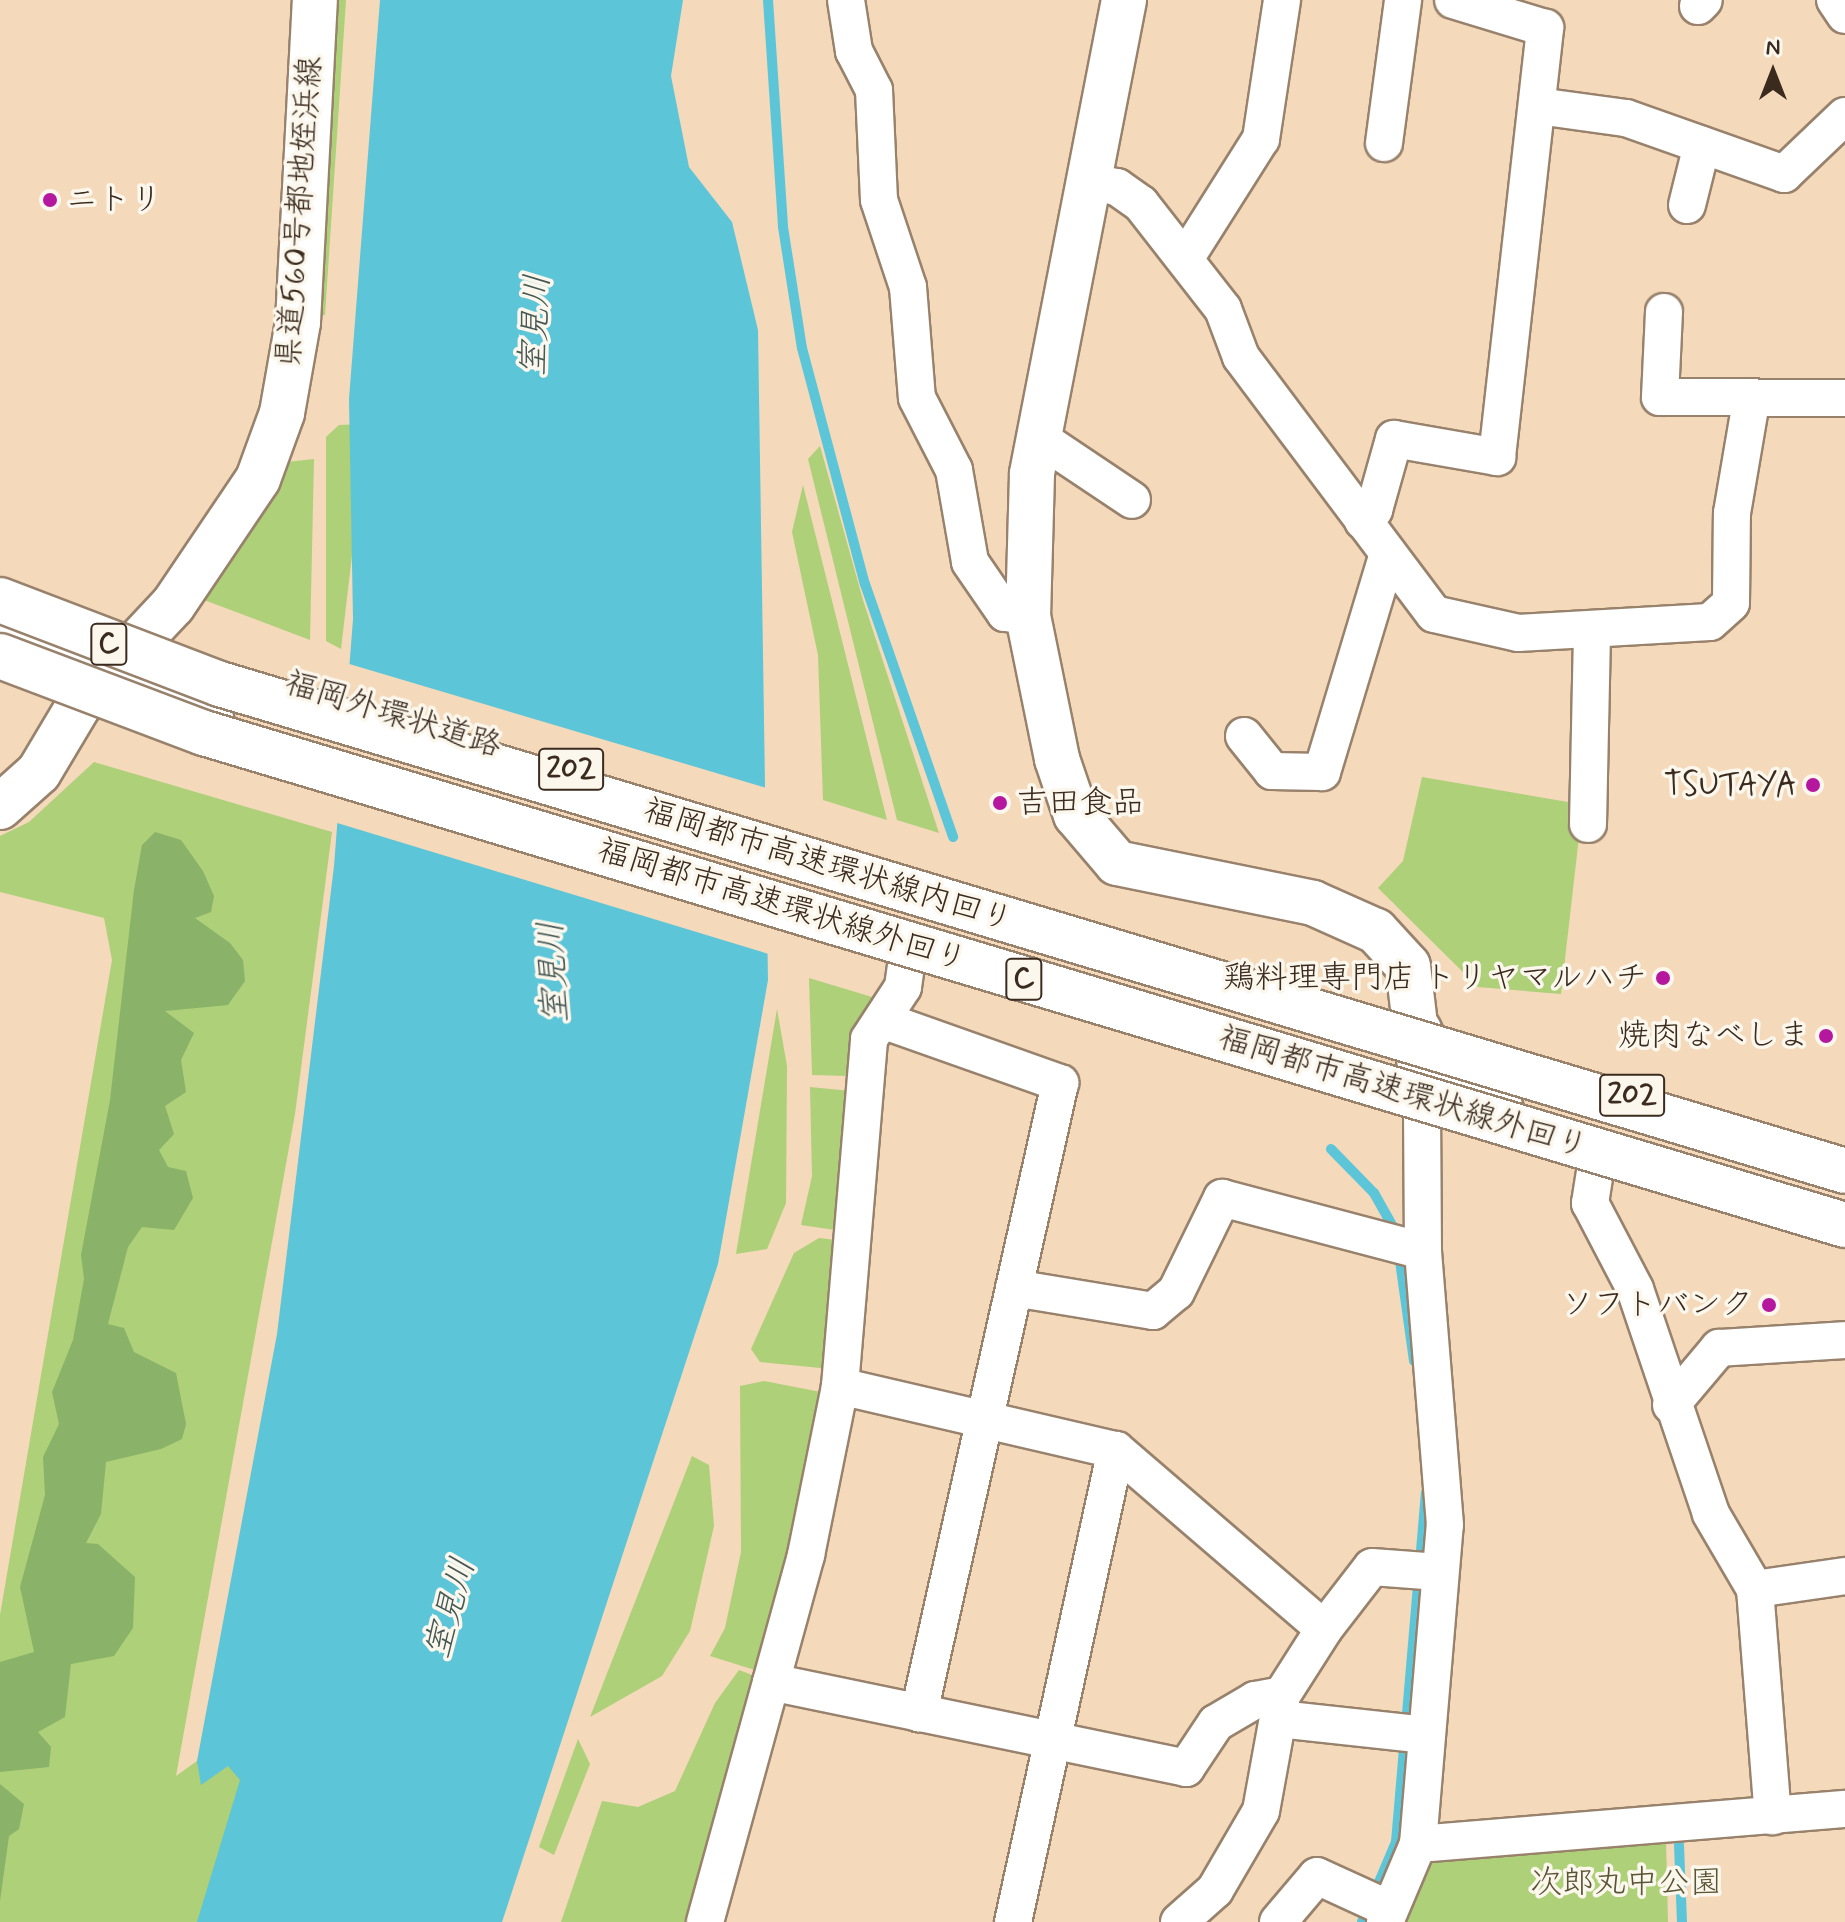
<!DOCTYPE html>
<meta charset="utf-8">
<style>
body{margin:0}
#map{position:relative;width:1845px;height:1922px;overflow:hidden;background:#f4d9bb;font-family:Mynerve,"Klee One",sans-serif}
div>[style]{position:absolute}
.green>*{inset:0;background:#add078}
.forest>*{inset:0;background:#8ab268}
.water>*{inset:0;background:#5cc5d8}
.pier>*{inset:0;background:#f4d9bb}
.stream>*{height:10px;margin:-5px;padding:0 5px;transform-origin:5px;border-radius:5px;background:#5cc5d8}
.roads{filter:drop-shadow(2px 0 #98826c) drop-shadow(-2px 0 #98826c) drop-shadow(0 2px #98826c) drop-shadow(0 -2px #98826c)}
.street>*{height:36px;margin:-18px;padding:0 18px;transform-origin:18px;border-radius:18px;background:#fff}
.secondary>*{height:44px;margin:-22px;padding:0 22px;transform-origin:22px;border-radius:22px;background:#fff}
.highway>*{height:44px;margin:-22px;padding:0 22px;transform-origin:22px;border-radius:22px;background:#fff}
.bridges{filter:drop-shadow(2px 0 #98826c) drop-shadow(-2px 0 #98826c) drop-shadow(0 2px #98826c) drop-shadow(0 -2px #98826c)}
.highway-bridge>*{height:44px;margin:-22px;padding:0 22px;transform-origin:22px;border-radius:22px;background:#fff}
.dots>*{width:22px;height:22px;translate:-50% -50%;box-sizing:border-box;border:4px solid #fbf7ec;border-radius:50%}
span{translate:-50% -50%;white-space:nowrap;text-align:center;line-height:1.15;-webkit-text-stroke:7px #fbf7ec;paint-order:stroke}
.shield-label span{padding:2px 6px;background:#fbf7ec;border:2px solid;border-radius:6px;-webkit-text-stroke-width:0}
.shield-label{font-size:30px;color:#3b2a1e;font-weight:700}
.poi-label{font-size:32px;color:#3b2a1e}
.left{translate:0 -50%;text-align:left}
.right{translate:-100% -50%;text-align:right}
.street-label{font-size:32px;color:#3b2a1e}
.park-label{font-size:32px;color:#585434}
.water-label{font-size:34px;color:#455856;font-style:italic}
.north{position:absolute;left:1733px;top:32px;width:80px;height:80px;-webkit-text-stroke:6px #fbf7ec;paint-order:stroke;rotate:0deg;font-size:22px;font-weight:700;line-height:32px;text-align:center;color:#3b2a1e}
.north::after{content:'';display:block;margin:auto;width:28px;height:36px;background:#3b2a1e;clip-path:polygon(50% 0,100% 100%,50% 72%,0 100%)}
</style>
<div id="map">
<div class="green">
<div style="clip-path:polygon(332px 0,346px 0,325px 315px,311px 316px)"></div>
<div style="clip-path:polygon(367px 424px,360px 487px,341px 649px,326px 641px,326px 437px,339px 425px)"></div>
<div style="clip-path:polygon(820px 446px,863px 600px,939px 833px,897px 820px,808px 459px)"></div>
<div style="clip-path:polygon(314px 459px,310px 640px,204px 600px,287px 462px)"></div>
<div style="clip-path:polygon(803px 485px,887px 820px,823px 800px,818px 655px,792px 532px)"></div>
<div style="clip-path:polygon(94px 762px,332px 832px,295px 1114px,176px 1776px,211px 1751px,253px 1782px,214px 1922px,0 1922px,0 1615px,112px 960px,104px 918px,0 892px,0 836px,29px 822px)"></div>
<div style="clip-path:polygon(1422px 777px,1568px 802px,1579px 837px,1561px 994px,1478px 987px,1378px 888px,1403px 861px)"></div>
<div style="clip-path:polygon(809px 978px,872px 997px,855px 1024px,848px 1076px,812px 1075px)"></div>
<div style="clip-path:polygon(777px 1009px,787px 1066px,786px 1203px,767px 1249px,736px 1254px)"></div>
<div style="clip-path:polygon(810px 1087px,851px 1091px,842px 1231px,801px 1225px,812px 1176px)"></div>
<div style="clip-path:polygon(819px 1238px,844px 1241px,831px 1369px,760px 1362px,751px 1349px,794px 1253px)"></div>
<div style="clip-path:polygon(764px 1381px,826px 1393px,758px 1671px,710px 1656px,725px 1628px,741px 1552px,740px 1386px)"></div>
<div style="clip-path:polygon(692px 1456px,709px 1465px,714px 1526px,690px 1631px,662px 1676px,590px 1717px)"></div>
<div style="clip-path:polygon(739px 1670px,760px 1678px,692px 1922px,561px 1922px,602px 1801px,638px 1807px,675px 1791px,715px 1703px)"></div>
<div style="clip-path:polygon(578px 1739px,590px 1764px,554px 1855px,539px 1847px)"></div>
<div style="clip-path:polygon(1666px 1841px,1668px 1922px,1406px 1922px,1425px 1856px)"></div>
</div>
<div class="forest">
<div style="clip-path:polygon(155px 832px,181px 840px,203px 871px,214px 896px,211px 912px,195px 918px,230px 943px,243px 960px,245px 981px,228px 1005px,165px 1011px,194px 1033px,181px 1060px,186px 1092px,165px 1106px,174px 1134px,159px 1150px,168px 1167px,186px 1171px,193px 1198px,174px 1230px,142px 1227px,128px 1247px,108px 1324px,124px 1328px,134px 1352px,176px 1373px,186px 1424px,182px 1439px,161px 1449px,106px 1462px,101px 1514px,86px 1543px,98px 1544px,135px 1577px,133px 1628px,114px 1656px,71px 1664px,65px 1717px,38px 1732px,51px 1747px,49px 1767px,0 1772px,0 1662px,34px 1652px,20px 1587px,45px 1495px,43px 1457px,59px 1424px,52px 1392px,73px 1340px,84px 1279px,81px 1255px,110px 1100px,134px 890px,142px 845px)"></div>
<div style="clip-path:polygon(0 1784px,24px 1804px,19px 1829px,9px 1836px,0 1901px)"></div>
</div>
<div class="water">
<div style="clip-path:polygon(380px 0,683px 0,671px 76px,689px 167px,732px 222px,758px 330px,768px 980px,718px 1264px,502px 1922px,197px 1922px,240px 1780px,228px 1766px,201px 1785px,197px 1761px,277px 1334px,334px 866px,353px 619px,349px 399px)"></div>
</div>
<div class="pier">
<div style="clip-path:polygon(346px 663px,770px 789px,772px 955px,334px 822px)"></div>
</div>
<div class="stream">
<div style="left:768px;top:0;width:227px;rotate:86.2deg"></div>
<div style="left:783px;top:227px;width:122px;rotate:81.1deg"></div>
<div style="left:802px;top:348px;width:244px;rotate:75.1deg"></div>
<div style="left:865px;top:584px;width:268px;rotate:70.8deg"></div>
<div style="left:1331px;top:1149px;width:62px;rotate:45.7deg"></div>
<div style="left:1374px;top:1193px;width:47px;rotate:60.7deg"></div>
<div style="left:1399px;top:1254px;width:108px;rotate:82deg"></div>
<div style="left:1679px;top:1845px;width:77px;rotate:87.8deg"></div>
<div style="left:1362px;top:1922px;width:87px;rotate:-67deg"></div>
<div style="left:1396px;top:1842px;width:351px;rotate:-85.1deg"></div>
</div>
<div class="roads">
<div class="street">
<div style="left:846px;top:0;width:52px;rotate:81.1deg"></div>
<div style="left:854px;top:51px;width:44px;rotate:62.9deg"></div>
<div style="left:874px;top:90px;width:110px;rotate:87.4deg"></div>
<div style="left:879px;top:200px;width:92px;rotate:71.6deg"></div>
<div style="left:908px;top:287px;width:111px;rotate:85.4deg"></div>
<div style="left:917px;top:398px;width:81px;rotate:62.8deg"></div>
<div style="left:954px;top:470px;width:93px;rotate:80.1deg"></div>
<div style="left:970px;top:562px;width:62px;rotate:55.5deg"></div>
<div style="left:1005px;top:613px;width:23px;rotate:7deg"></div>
<div style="left:1835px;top:0;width:18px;rotate:56deg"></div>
<div style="left:1698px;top:6px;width:8px;rotate:-45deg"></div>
<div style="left:1538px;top:106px;width:89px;rotate:7.8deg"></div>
<div style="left:1626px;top:118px;width:168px;rotate:19.5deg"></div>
<div style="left:1784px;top:174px;width:84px;rotate:-43.6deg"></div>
<div style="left:1384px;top:143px;width:144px;rotate:-82.4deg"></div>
<div style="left:1088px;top:181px;width:30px;rotate:12deg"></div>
<div style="left:1117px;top:187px;width:29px;rotate:35deg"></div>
<div style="left:1141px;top:204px;width:133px;rotate:52deg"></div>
<div style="left:1223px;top:309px;width:51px;rotate:69.4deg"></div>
<div style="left:1241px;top:357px;width:321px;rotate:53.1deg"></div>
<div style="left:1434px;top:614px;width:86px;rotate:12.7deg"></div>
<div style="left:1518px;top:633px;width:192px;rotate:-3.3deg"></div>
<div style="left:1710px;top:622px;width:28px;rotate:-42deg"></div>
<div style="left:1731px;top:603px;width:90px;rotate:-89.4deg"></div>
<div style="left:1732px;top:513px;width:113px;rotate:-80.3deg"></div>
<div style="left:1687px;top:205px;width:62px;rotate:-76deg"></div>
<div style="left:1185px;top:259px;width:142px;rotate:-57.7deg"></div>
<div style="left:1261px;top:139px;width:141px;rotate:-81.4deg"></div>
<div style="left:1664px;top:312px;width:85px;rotate:92.7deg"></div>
<div style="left:1660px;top:397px;width:185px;rotate:0.3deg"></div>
<div style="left:1038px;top:437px;width:113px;rotate:33.8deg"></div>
<div style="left:1363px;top:521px;width:16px;rotate:-45deg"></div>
<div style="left:1374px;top:510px;width:74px;rotate:-74.3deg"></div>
<div style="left:1394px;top:439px;width:105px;rotate:9.9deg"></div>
<div style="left:1497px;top:457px;width:432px;rotate:-83.6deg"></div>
<div style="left:1545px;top:28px;width:96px;rotate:-163.1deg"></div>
<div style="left:1244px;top:736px;width:45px;rotate:51.3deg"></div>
<div style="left:1272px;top:771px;width:50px;rotate:1.1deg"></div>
<div style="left:1322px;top:772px;width:228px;rotate:-73.2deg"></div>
<div style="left:1588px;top:824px;width:195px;rotate:-88.8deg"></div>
<div style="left:885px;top:1021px;width:186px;rotate:19.5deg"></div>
<div style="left:1060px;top:1083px;width:646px;rotate:102.62deg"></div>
<div style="left:1597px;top:1159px;width:45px;rotate:99deg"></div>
<div style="left:1590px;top:1203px;width:97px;rotate:62.4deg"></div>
<div style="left:1635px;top:1289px;width:237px;rotate:71.3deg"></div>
<div style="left:1711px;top:1514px;width:87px;rotate:59.6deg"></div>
<div style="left:1755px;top:1589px;width:228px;rotate:85.5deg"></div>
<div style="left:1014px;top:1288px;width:141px;rotate:9.4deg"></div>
<div style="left:1153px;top:1311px;width:30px;rotate:-40deg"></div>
<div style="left:1176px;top:1292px;width:105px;rotate:-63.9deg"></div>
<div style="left:1222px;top:1198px;width:208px;rotate:14.8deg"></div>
<div style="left:840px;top:1386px;width:283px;rotate:13.1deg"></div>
<div style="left:1116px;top:1450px;width:274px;rotate:40.7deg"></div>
<div style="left:1671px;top:1405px;width:75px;rotate:-49.9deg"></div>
<div style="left:1719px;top:1348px;width:126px;rotate:-3.6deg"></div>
<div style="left:1755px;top:1589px;width:91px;rotate:-8.2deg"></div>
<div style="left:771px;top:1682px;width:424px;rotate:11.7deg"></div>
<div style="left:1186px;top:1768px;width:54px;rotate:-56.3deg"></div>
<div style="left:1216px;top:1723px;width:45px;rotate:-30.5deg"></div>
<div style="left:1255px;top:1700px;width:27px;rotate:-10deg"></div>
<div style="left:1279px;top:1719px;width:148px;rotate:6.2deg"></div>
<div style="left:1418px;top:1844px;width:428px;rotate:-4.7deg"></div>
<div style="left:705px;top:1922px;width:381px;rotate:-74.6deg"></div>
<div style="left:806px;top:1555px;width:172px;rotate:-78.6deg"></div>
<div style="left:840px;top:1386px;width:348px;rotate:-85.2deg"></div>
<div style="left:869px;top:1039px;width:62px;rotate:-56.8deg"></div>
<div style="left:903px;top:987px;width:30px;rotate:-82deg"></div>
<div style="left:1013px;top:1922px;width:483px;rotate:-77.7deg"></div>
<div style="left:1179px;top:1922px;width:48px;rotate:-41.6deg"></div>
<div style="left:1215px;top:1890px;width:91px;rotate:-59.8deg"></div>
<div style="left:1261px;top:1811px;width:118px;rotate:-79.7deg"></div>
<div style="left:1282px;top:1695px;width:78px;rotate:-57.5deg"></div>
<div style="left:1324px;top:1629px;width:78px;rotate:-52.3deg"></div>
<div style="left:1372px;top:1567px;width:67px;rotate:4.3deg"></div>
<div style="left:1278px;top:1922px;width:60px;rotate:-49.7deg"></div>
<div style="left:1317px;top:1876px;width:79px;rotate:24.6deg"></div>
<div style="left:1385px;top:1922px;width:85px;rotate:-67.1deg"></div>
<div style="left:1418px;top:1844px;width:320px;rotate:-85.2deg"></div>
<div style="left:1445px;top:1525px;width:275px;rotate:-94.6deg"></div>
<div style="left:1423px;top:1251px;width:145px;rotate:-90.4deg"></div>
</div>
<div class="secondary">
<div style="left:1124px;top:0;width:483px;rotate:101deg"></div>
<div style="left:1032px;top:474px;width:142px;rotate:91.6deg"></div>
<div style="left:1028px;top:616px;width:146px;rotate:78.5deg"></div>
<div style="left:1057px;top:759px;width:59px;rotate:71.3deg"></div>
<div style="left:1076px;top:815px;width:63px;rotate:49.5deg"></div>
<div style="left:1117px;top:863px;width:200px;rotate:11.5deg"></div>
<div style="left:1313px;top:903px;width:69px;rotate:24deg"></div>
<div style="left:1376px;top:931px;width:47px;rotate:47.6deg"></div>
<div style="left:1408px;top:966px;width:102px;rotate:83.2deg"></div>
<div style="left:0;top:807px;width:52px;rotate:-41.9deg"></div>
<div style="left:39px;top:772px;width:78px;rotate:-59.2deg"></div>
<div style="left:79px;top:705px;width:137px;rotate:-46.8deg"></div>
<div style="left:173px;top:605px;width:152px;rotate:-56deg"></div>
<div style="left:258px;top:479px;width:70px;rotate:-70deg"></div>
<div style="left:282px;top:413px;width:92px;rotate:-80deg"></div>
<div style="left:298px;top:322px;width:322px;rotate:-87deg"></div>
</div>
<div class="highway">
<div style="left:11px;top:620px;width:55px;rotate:26.1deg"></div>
<div style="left:60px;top:644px;width:30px;rotate:56deg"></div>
<div style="left:77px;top:669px;width:36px;rotate:87deg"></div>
<div style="left:141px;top:640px;width:51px;rotate:74.1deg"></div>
<div style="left:155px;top:689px;width:65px;rotate:29.3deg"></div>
<div style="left:1419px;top:1030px;width:39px;rotate:66deg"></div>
<div style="left:1435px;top:1066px;width:40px;rotate:49deg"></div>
<div style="left:1461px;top:1096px;width:42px;rotate:18deg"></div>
</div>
</div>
<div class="bridges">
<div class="highway-bridge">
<div style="left:0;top:600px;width:235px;rotate:20.9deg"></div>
<div style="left:220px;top:684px;width:1696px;rotate:16.68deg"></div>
<div style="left:0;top:656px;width:218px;rotate:20.7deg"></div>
<div style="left:204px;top:733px;width:1713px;rotate:16.69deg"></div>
</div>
</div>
<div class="dots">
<div style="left:50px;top:200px;background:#b5179e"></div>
<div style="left:1813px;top:785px;background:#b5179e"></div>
<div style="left:1000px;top:803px;background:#b5179e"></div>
<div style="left:1663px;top:978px;background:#b5179e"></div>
<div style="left:1826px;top:1036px;background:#b5179e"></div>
<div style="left:1769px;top:1305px;background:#b5179e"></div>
</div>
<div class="shield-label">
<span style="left:109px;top:644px">C</span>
<span style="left:571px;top:769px">202</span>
<span style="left:1024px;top:979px">C</span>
<span style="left:1632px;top:1095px">202</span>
</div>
<div class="poi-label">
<span class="left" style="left:66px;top:200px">ニトリ</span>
<span class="right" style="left:1797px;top:785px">TSUTAYA</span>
<span class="left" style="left:1016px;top:803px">吉田食品</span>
<span class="right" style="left:1647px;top:978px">鶏料理専門店 トリヤマルハチ</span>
<span class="right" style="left:1810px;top:1036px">焼肉なべしま</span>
<span class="right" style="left:1753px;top:1305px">ソフトバンク</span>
</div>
<div class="street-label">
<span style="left:300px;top:212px;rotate:-86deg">県道560号都地姪浜線</span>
<span style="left:393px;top:715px;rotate:17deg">福岡外環状道路</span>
<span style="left:828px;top:866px;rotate:17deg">福岡都市高速環状線内回り</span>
<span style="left:782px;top:906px;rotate:17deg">福岡都市高速環状線外回り</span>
<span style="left:1403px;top:1093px;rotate:17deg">福岡都市高速環状線外回り</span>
</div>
<div class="park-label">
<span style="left:1626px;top:1883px">次郎丸中公園</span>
</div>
<div class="water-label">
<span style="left:536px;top:325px;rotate:-87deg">室見川</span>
<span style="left:554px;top:972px;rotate:-93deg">室見川</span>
<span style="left:451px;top:1608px;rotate:-74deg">室見川</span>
</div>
<div class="north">N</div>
</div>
